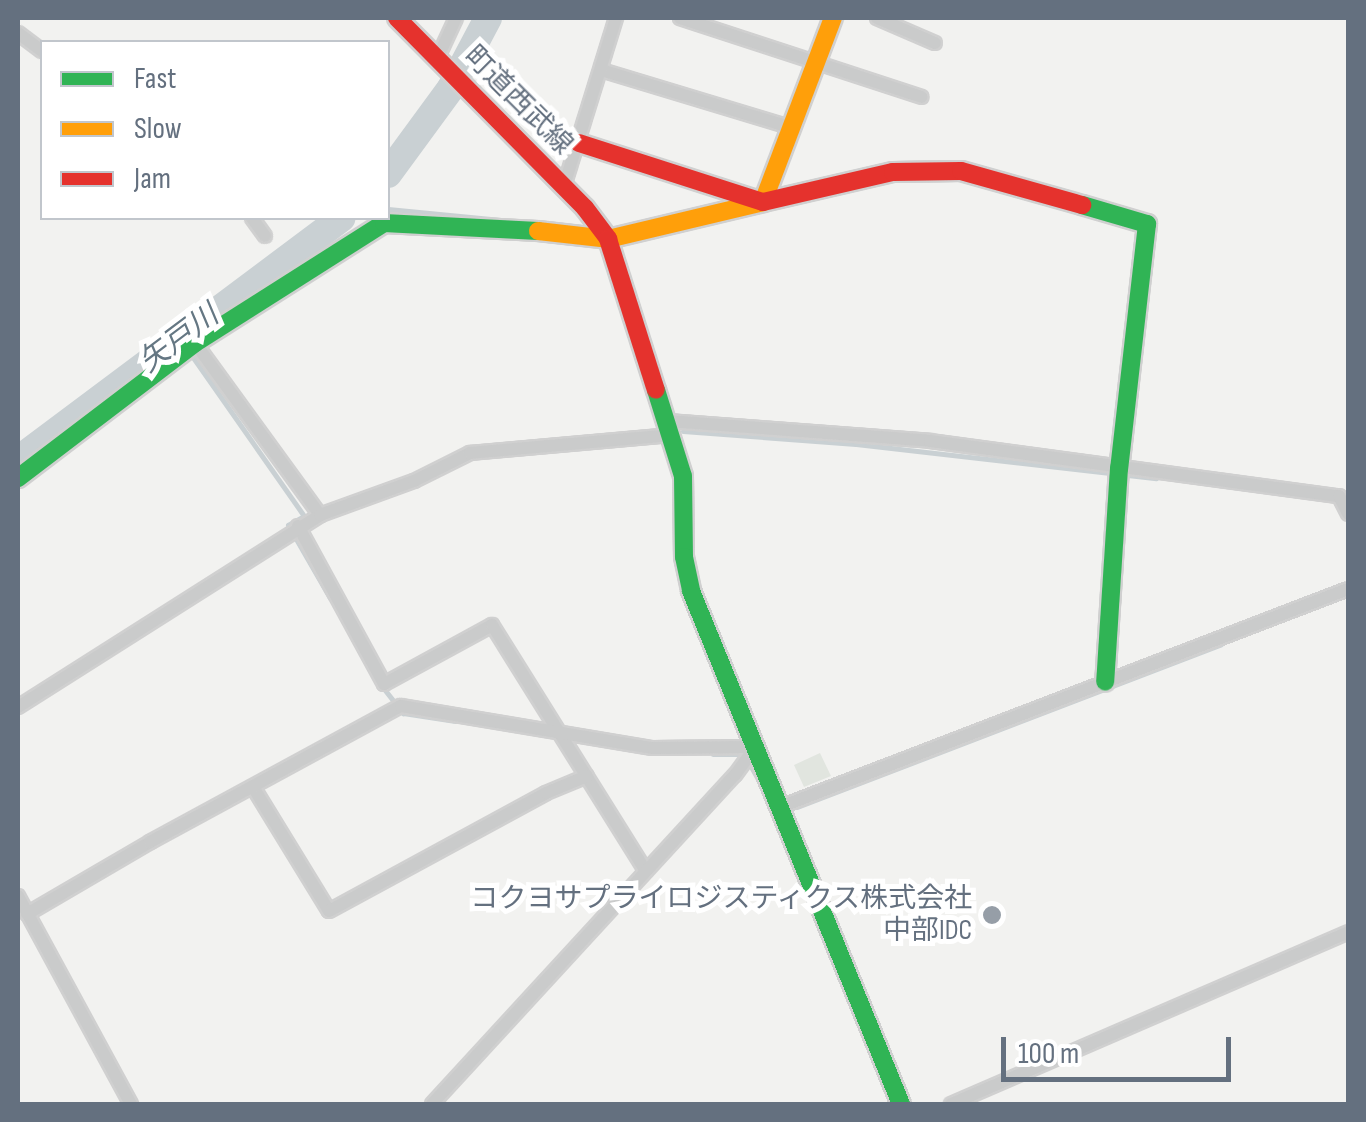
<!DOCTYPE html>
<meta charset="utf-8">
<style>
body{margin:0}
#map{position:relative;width:1366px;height:1122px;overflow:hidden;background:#f2f2f0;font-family:"Sofia Sans Condensed","Noto Sans JP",sans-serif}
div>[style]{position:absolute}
.green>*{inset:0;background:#e1e5df}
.stream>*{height:5px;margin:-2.5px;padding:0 2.5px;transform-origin:2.5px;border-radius:2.5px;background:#c9d0d3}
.river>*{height:28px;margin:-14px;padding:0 14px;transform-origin:14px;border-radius:14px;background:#c9d0d3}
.roads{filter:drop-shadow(2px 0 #d0d0d0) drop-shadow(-2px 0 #d0d0d0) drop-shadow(0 2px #d0d0d0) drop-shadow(0 -2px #d0d0d0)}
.street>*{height:12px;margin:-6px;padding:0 6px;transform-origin:6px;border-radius:6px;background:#cacbcb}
.fast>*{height:18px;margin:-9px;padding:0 9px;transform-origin:9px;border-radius:9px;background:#30b455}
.slow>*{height:18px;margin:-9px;padding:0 9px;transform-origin:9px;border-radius:9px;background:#ff9f0a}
.jam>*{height:18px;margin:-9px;padding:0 9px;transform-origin:9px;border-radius:9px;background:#e5322d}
.dots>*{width:28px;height:28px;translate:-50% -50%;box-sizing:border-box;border:5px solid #fff;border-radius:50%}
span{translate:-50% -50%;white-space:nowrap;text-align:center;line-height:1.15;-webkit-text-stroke:10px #fff;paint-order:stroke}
.street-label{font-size:28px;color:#64707f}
.poi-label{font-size:28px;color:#64707f}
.right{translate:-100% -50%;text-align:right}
.water-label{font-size:30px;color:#657783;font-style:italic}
.frame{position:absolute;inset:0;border:20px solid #64707f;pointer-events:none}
.legend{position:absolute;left:40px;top:40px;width:350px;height:180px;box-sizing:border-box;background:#fff;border:2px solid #c1c6cc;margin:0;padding:12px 18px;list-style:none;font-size:30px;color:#64707f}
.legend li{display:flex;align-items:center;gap:20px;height:50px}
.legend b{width:50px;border:2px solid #c1c6cc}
.scale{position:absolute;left:1001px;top:1037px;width:230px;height:45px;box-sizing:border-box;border:5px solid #64707f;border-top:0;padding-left:12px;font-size:30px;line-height:35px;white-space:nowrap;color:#64707f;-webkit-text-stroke:8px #fff;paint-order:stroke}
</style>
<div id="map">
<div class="green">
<div style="clip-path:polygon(820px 753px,831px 776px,804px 787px,794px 765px)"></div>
</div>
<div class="stream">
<div style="left:388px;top:209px;width:116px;rotate:5.5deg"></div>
<div style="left:178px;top:336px;width:220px;rotate:55deg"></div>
<div style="left:304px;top:516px;width:18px;rotate:151deg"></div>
<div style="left:288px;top:525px;width:84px;rotate:60.1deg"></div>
<div style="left:683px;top:431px;width:173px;rotate:4.3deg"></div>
<div style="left:856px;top:444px;width:302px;rotate:6.5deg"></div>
<div style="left:381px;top:685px;width:36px;rotate:52deg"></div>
<div style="left:403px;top:713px;width:53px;rotate:8.7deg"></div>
<div style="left:713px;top:754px;width:31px"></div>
<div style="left:744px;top:754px;width:33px;rotate:61deg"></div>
<div style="left:797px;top:807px;width:454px;rotate:-21deg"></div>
</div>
<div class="river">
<div style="left:388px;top:174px;width:107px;rotate:-53.8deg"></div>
<div style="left:451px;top:88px;width:79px;rotate:-62.1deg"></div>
<div style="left:18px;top:460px;width:404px;rotate:-36.8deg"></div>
</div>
<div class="roads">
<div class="street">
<div style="left:680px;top:18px;width:254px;rotate:18.1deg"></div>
<div style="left:877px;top:18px;width:63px;rotate:23.3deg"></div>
<div style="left:18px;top:33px;width:30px;rotate:37deg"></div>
<div style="left:437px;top:59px;width:45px;rotate:-65.1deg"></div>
<div style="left:601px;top:70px;width:197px;rotate:16.8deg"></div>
<div style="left:564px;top:186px;width:176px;rotate:-72.8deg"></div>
<div style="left:252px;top:218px;width:22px;rotate:54deg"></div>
<div style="left:195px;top:343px;width:213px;rotate:54deg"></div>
<div style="left:667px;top:421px;width:264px;rotate:4.3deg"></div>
<div style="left:930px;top:441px;width:413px;rotate:7.7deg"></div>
<div style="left:1339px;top:496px;width:20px;rotate:63deg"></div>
<div style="left:298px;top:526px;width:180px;rotate:61.4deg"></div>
<div style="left:384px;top:684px;width:123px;rotate:-28.6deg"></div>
<div style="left:492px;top:625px;width:290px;rotate:58deg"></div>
<div style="left:18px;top:707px;width:358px;rotate:-32.4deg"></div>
<div style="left:320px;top:515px;width:100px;rotate:-19.9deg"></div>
<div style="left:414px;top:481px;width:63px;rotate:-26.6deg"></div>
<div style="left:470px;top:453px;width:202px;rotate:-5.1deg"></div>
<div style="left:253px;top:787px;width:145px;rotate:58.5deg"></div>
<div style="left:329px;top:911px;width:247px;rotate:-28.5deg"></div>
<div style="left:546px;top:793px;width:44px;rotate:-22.5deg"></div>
<div style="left:783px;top:806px;width:605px;rotate:-21.01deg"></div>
<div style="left:18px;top:896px;width:237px;rotate:61.5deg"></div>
<div style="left:27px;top:914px;width:143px;rotate:-30.3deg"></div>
<div style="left:150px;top:842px;width:285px;rotate:-28.5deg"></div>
<div style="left:401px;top:706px;width:255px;rotate:9.5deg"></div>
<div style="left:653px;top:748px;width:102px;rotate:-0.6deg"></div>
<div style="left:432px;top:1104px;width:447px;rotate:-47.4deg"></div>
<div style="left:735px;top:775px;width:34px;rotate:-54deg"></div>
<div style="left:951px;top:1104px;width:433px;rotate:-23.4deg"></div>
</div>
<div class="fast">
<div style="left:1082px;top:205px;width:68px;rotate:16.3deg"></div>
<div style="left:1147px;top:224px;width:246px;rotate:96.5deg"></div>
<div style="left:1119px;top:468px;width:214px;rotate:93.7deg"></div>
<div style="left:656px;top:390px;width:90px;rotate:72.6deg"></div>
<div style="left:683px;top:476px;width:81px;rotate:89.3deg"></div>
<div style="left:684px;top:557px;width:35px;rotate:78deg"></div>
<div style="left:691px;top:591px;width:554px;rotate:67.74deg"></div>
<div style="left:18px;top:478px;width:223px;rotate:-37.3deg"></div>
<div style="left:195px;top:343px;width:224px;rotate:-32.4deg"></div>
<div style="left:384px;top:223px;width:154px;rotate:3deg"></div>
</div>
<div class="slow">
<div style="left:538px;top:231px;width:70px;rotate:6.5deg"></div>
<div style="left:608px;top:239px;width:159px;rotate:-13.4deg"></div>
<div style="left:763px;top:202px;width:197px;rotate:-69.2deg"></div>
</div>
<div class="jam">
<div style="left:397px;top:18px;width:267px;rotate:45.3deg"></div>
<div style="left:585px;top:208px;width:39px;rotate:53deg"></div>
<div style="left:608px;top:239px;width:158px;rotate:72.4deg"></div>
<div style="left:579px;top:143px;width:193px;rotate:17.8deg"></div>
<div style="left:763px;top:202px;width:133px;rotate:-13deg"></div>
<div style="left:893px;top:172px;width:68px;rotate:-0.8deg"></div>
<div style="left:961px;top:171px;width:126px;rotate:15.7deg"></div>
</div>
</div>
<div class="dots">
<div style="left:992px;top:915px;background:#969ea7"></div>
</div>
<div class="street-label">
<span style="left:518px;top:101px;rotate:45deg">町道西武線</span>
</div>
<div class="poi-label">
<span class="right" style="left:972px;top:915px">コクヨサプライロジスティクス株式会社<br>中部IDC</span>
</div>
<div class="water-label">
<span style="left:179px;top:339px;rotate:-37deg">矢戸川</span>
</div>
<div class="frame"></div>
<ul class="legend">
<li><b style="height:12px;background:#30b455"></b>Fast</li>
<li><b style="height:12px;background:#ff9f0a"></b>Slow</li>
<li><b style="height:12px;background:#e5322d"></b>Jam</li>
</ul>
<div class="scale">100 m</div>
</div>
